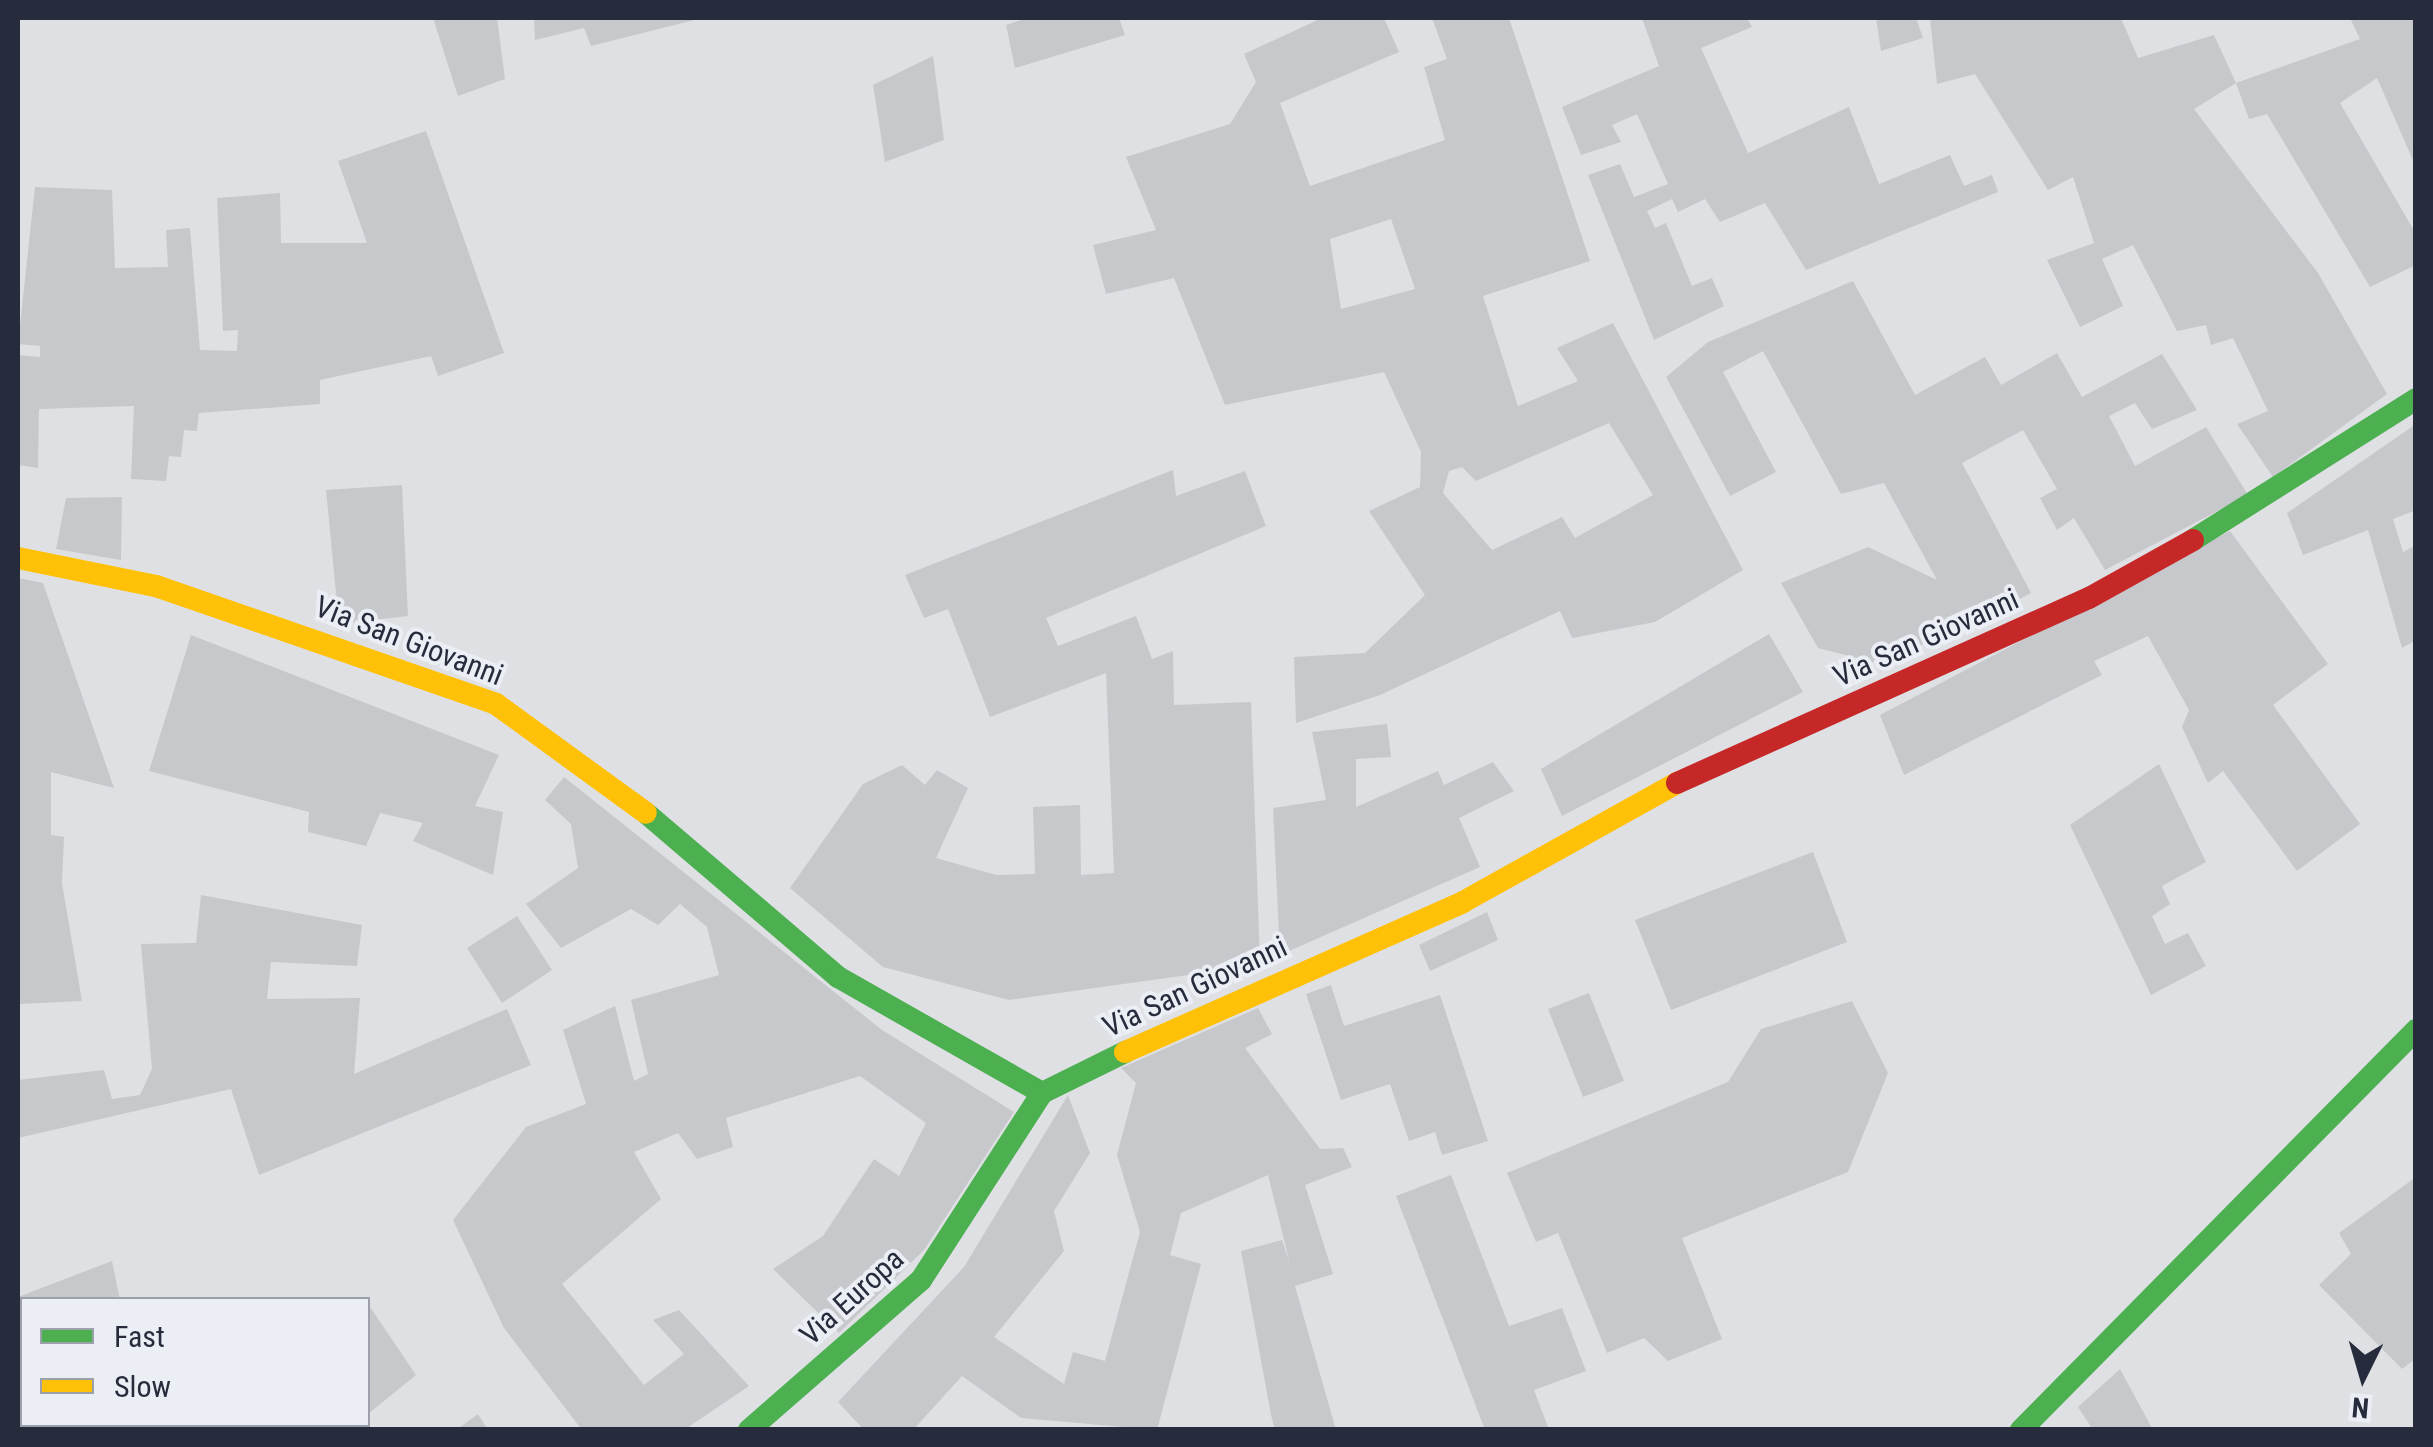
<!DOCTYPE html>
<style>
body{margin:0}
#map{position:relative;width:2433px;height:1447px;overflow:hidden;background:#dee0e4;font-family:"Roboto Condensed",sans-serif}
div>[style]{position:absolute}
.building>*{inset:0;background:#c7c8cc}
.fast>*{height:22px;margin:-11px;padding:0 11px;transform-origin:11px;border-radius:11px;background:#4caf50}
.slow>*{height:22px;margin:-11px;padding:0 11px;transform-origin:11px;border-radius:11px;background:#ffc107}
.jam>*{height:22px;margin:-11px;padding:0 11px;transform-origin:11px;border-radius:11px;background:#c62828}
span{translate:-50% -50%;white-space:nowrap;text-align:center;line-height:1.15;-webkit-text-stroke:8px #ebeef4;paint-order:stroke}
.street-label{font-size:30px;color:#262c3c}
.frame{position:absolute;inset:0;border:20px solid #262c3c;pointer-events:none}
.legend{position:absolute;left:20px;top:1297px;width:350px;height:130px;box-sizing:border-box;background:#ebeef4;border:2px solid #9ca0aa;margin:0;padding:12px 18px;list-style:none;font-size:30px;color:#262c3c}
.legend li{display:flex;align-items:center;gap:20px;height:50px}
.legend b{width:50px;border:2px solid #9ca0aa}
.north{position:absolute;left:2313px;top:1327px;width:100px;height:100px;-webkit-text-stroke:8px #ebeef4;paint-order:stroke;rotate:185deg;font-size:28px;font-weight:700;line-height:40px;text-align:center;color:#262c3c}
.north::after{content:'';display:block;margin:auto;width:35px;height:45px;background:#262c3c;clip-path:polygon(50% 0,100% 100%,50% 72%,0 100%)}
</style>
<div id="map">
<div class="building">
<div style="clip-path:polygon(433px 18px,497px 18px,505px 79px,458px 96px)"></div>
<div style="clip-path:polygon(534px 18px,698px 18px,698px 19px,591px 46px,584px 28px,535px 40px)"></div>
<div style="clip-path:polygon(1027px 18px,1119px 18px,1125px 35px,1015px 68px,1006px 25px)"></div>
<div style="clip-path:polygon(evenodd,1322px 18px,1384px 18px,1399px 52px,1280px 103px,1310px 186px,1445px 140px,1424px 67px,1447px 59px,1432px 18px,1509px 18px,1590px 261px,1483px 296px,1518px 406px,1578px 381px,1557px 348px,1613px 323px,1743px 570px,1655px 622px,1572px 638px,1560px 611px,1380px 695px,1296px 723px,1294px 657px,1365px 653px,1425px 595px,1369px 511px,1420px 487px,1421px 452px,1384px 372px,1225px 405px,1174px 278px,1106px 294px,1093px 245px,1156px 230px,1126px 157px,1230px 124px,1256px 82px,1244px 54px,1322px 18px,1391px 219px,1415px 289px,1341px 309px,1330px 239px,1391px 219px,1322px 18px,1609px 423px,1653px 495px,1575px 538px,1562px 517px,1492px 550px,1443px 493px,1449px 471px,1462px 467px,1476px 481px,1609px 423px)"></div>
<div style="clip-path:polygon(1642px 18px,1747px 18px,1752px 27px,1701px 48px,1748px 153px,1849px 107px,1879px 184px,1950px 155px,1964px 186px,1992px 175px,1998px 192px,1806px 270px,1765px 203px,1720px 222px,1705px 199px,1678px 212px,1672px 199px,1647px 211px,1655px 228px,1666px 223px,1692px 286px,1712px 278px,1724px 306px,1654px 340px,1588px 175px,1620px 164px,1634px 197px,1668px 184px,1637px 114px,1612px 125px,1621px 142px,1581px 155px,1562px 107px,1659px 66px)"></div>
<div style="clip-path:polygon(1876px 18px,1916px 18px,1923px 38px,1881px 51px)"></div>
<div style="clip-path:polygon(1930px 18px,2121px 18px,2138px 58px,2214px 35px,2236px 83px,2194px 109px,2318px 273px,2387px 394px,2273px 477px,2237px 424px,2268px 411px,2233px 338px,2211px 345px,2206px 325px,2177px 331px,2133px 245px,2102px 259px,2123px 306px,2080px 327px,2047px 260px,2094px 243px,2073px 177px,2048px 190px,1975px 74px,1937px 84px)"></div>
<div style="clip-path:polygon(2350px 18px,2416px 18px,2416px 167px,2377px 78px,2340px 103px,2416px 234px,2416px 265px,2370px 287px,2267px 114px,2249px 119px,2236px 83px,2360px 39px)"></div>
<div style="clip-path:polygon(933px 56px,944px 140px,885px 162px,873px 85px)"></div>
<div style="clip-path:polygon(426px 131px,504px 353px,438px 376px,431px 356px,320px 380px,320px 404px,199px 413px,197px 431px,184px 430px,181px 457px,169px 456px,166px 481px,131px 479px,134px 406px,39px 409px,38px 468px,18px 465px,18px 355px,40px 357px,40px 346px,18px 344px,35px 187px,112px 190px,115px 268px,168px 267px,166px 230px,190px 228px,200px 350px,237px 351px,238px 330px,223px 331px,217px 198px,280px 193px,281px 243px,367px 243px,338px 161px)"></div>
<div style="clip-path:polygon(1853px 281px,1915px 395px,1985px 357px,2001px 385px,2057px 353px,2082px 397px,2162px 354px,2197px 410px,2152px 429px,2135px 403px,2109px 416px,2135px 466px,2206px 427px,2248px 495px,2105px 570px,2074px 518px,2057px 530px,2040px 498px,2057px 489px,2023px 430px,1962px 463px,2031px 593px,1963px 630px,1873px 662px,1818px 648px,1781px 583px,1868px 547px,1937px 580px,1884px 483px,1841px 494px,1763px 351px,1723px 372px,1776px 472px,1730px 496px,1666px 377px,1708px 342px)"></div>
<div style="clip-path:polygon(2416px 424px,2416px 510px,2393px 519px,2403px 552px,2416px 545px,2416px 640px,2402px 648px,2368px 530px,2303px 555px,2287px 513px)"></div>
<div style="clip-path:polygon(1173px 470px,1176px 496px,1245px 471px,1266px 526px,1046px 618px,1058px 646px,1136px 616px,1152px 659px,1173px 651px,1174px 705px,1251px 702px,1260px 965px,1009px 1000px,883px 967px,790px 888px,863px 784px,902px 765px,925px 785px,937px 770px,968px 788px,936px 858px,996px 875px,1035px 874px,1033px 807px,1080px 805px,1081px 875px,1114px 873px,1106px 673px,990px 717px,948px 609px,924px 618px,905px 575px)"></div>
<div style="clip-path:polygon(402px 485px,408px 616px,339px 624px,326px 490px)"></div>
<div style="clip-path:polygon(122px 497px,121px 560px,56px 549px,66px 498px)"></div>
<div style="clip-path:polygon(2230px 531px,2328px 664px,2273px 705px,2360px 824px,2297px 871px,2223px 771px,2208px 783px,2182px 727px,2189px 710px,2148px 636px,2094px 661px,2102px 675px,1904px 775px,1880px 715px)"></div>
<div style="clip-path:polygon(18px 578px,43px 583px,114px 788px,51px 772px,51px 835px,64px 837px,62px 883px,82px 1001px,18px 1004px)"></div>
<div style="clip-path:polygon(1769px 634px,1803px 692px,1562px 816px,1541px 769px)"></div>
<div style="clip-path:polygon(191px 635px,499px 755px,475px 806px,503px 812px,493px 875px,413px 841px,423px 823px,380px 813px,366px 846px,308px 832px,309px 812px,149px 771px)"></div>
<div style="clip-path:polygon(1387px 724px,1391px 757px,1356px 759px,1356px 807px,1438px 771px,1444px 785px,1493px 762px,1514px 791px,1459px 818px,1480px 867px,1280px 955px,1273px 808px,1326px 800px,1312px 732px)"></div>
<div style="clip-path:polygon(2159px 764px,2206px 862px,2162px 886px,2170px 904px,2152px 916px,2165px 944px,2188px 933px,2206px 966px,2151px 995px,2070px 825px)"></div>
<div style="clip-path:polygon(564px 777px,882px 1030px,1014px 1112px,924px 1250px,839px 1333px,773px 1269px,823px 1236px,874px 1159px,899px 1176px,926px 1123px,860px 1076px,726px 1118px,733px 1147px,697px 1159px,678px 1133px,634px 1152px,661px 1199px,562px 1284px,644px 1385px,684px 1354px,653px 1320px,679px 1310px,749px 1386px,684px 1430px,582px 1430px,504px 1328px,453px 1220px,526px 1127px,586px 1104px,563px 1030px,615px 1006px,634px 1081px,648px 1074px,631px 1000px,719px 975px,707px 927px,680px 904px,658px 925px,631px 909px,561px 948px,526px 904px,578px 868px,571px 824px,545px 800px)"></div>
<div style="clip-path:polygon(1813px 852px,1847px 942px,1671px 1010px,1635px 920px)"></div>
<div style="clip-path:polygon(201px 895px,362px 925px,357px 966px,271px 962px,267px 999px,360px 998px,354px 1074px,507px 1009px,531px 1065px,259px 1175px,231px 1089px,18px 1138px,18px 1080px,104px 1070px,112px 1099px,140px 1095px,152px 1069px,141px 944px,196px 943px)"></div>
<div style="clip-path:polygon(1487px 912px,1498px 940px,1430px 971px,1419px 945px)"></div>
<div style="clip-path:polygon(517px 916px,552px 970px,502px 1003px,467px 948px)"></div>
<div style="clip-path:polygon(1331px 985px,1344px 1026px,1440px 995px,1488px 1141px,1442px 1155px,1435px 1132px,1409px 1141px,1390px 1084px,1341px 1100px,1306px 994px)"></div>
<div style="clip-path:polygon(1589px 993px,1624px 1081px,1583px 1097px,1548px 1009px)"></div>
<div style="clip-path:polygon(1852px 1001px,1888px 1073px,1848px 1172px,1682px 1238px,1722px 1339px,1668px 1361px,1644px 1338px,1607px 1353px,1558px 1233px,1536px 1242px,1507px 1173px,1728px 1082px,1761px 1029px)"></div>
<div style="clip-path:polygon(1258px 1008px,1272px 1034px,1245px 1048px,1320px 1149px,1343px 1148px,1352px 1167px,1305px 1185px,1333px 1274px,1295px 1286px,1336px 1430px,1275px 1430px,1271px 1415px,1241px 1251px,1282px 1240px,1290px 1264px,1268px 1175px,1181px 1213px,1170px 1255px,1201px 1264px,1157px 1430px,1021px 1418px,962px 1376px,913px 1430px,864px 1430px,838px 1402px,964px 1267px,1068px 1095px,1090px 1153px,1054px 1211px,1064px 1251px,994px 1337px,1064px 1384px,1073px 1352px,1105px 1361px,1140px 1232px,1117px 1155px,1136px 1083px,1121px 1068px)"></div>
<div style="clip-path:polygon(1451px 1175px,1509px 1326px,1562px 1308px,1586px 1371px,1534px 1390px,1549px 1430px,1485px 1430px,1396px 1196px)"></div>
<div style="clip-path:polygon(2416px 1177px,2416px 1358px,2402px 1369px,2319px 1285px,2351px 1254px,2339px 1233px)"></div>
<div style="clip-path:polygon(112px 1261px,120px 1300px,22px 1300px,21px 1360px,18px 1297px)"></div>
<div style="clip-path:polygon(368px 1304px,416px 1375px,368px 1414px)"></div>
<div style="clip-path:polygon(2120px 1369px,2153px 1430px,2093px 1430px,2078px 1407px)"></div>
<div style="clip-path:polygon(478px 1414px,488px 1430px,456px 1430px)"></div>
<div style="clip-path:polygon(34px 1424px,92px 1424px,83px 1430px)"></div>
<div style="clip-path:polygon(170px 1424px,231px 1424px,235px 1430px,162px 1430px)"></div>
<div style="clip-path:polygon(277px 1424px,354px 1424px,347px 1430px)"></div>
</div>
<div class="fast">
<div style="left:2193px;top:540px;width:264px;rotate:-32.3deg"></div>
<div style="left:646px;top:813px;width:253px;rotate:40.5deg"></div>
<div style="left:838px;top:977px;width:235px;rotate:29.6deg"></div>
<div style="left:1042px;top:1093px;width:93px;rotate:-26.3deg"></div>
<div style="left:749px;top:1430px;width:228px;rotate:-41.1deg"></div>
<div style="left:921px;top:1280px;width:223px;rotate:-57.1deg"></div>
<div style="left:2021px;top:1430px;width:562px;rotate:-45.36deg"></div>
</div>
<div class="slow">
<div style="left:18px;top:558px;width:141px;rotate:11.5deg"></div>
<div style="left:156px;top:586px;width:360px;rotate:19.1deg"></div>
<div style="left:496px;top:704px;width:185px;rotate:36deg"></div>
<div style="left:1125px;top:1052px;width:370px;rotate:-23.9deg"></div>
<div style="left:1463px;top:902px;width:245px;rotate:-29.1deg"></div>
</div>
<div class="jam">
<div style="left:1677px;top:783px;width:452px;rotate:-24.2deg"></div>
<div style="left:2089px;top:598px;width:119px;rotate:-29.1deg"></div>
</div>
<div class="street-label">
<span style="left:1926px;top:638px;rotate:-24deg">Via San Giovanni</span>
<span style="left:409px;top:641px;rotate:21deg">Via San Giovanni</span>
<span style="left:1195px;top:987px;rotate:-25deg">Via San Giovanni</span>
<span style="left:852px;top:1297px;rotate:-42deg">Via Europa</span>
</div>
<div class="frame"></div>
<ul class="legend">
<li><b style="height:12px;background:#4caf50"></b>Fast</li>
<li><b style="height:12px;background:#ffc107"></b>Slow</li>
</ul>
<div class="north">N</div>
</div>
